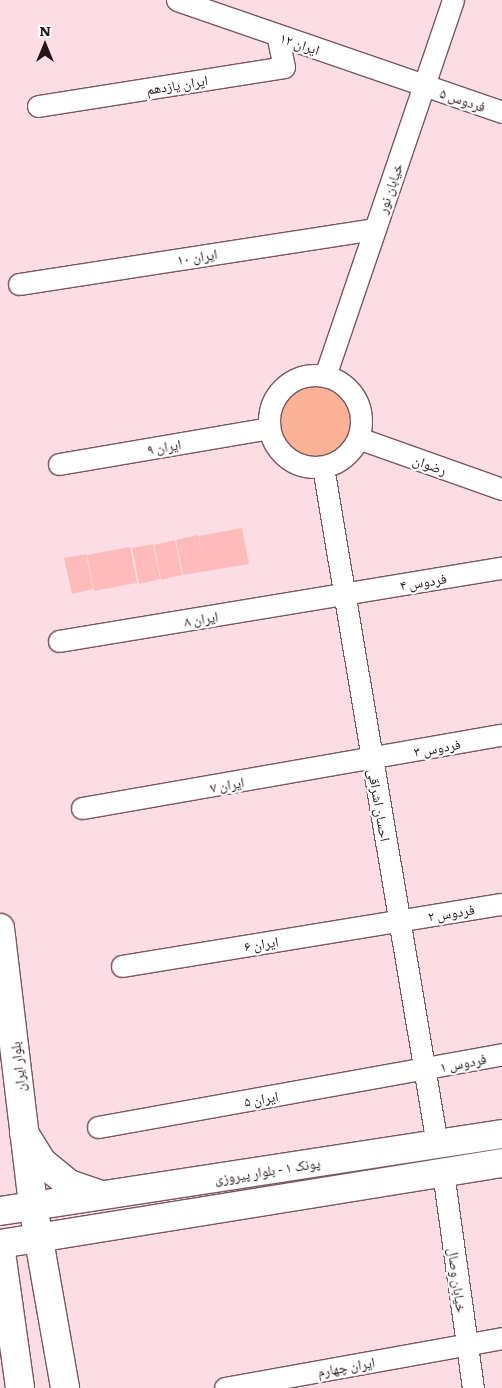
<!DOCTYPE html>
<meta charset="utf-8">
<style>
body{margin:0}
#map{position:relative;width:502px;height:1388px;overflow:hidden;background:#fddde5;font-family:Literata,"Noto Naskh Arabic",serif}
div>[style]{position:absolute}
.green>*{inset:0;background:#fcb296}
.round{border-radius:50%}
.building>*{inset:0;background:#fdbcb9}
.roads{filter:drop-shadow(1px 0 #78575f) drop-shadow(-1px 0 #78575f) drop-shadow(0 1px #78575f) drop-shadow(0 -1px #78575f)}
.minor>*{height:21px;margin:-10.5px;padding:0 10.5px;transform-origin:10.5px;border-radius:10.5px;background:#fff}
.minor>.ring{margin:-10.5px;padding:0;box-sizing:content-box;background:none;border:21px solid #fff;border-radius:50%}
.secondary>*{height:28px;margin:-14px;padding:0 14px;transform-origin:14px;border-radius:14px;background:#fff}
.primary>*{height:28px;margin:-14px;padding:0 14px;transform-origin:14px;border-radius:14px;background:#fff}
span{translate:-50% -50%;white-space:nowrap;text-align:center;line-height:1.15;-webkit-text-stroke:4.5px #fff;paint-order:stroke}
.street-label{font-size:14px;color:#221418}
.north{position:absolute;left:20px;top:20px;width:50px;height:50px;-webkit-text-stroke:4px #fff;paint-order:stroke;rotate:0deg;font-size:14px;font-weight:700;line-height:20px;text-align:center;color:#221418}
.north::after{content:'';display:block;margin:auto;width:18px;height:22px;background:#221418;clip-path:polygon(50% 0,100% 100%,50% 72%,0 100%)}
</style>
<div id="map">
<div class="green">
<div class="round" style="left:269px;top:375px;width:92px;height:92px"></div>
</div>
<div class="building">
<div style="clip-path:polygon(242px 528px,249px 564px,183px 575px,176px 540px,198px 535px,202px 556px,199px 536px)"></div>
<div style="clip-path:polygon(175px 540px,182px 575px,161px 580px,154px 545px)"></div>
<div style="clip-path:polygon(153px 544px,160px 579px,139px 584px,132px 548px)"></div>
<div style="clip-path:polygon(130px 547px,137px 583px,94px 591px,87px 555px)"></div>
<div style="clip-path:polygon(86px 554px,93px 589px,72px 594px,64px 558px)"></div>
</div>
<div class="roads">
<div class="minor">
<div style="left:177px;top:0;width:344px;rotate:19deg"></div>
<div style="left:38px;top:106px;width:249px;rotate:-9deg"></div>
<div style="left:284px;top:67px;width:33px;rotate:-102deg"></div>
<div style="left:19px;top:284px;width:360px;rotate:-8.8deg"></div>
<div class="ring" style="left:269px;top:375px;width:71px;height:71px"></div>
<div style="left:325px;top:376px;width:397px;rotate:-71.2deg"></div>
<div style="left:358px;top:438px;width:153px;rotate:19.5deg"></div>
<div style="left:59px;top:464px;width:213px;rotate:-9.7deg"></div>
<div style="left:323px;top:467px;width:687px;rotate:80.44deg"></div>
<div style="left:59px;top:641px;width:449px;rotate:-9.4deg"></div>
<div style="left:82px;top:808px;width:426px;rotate:-9.9deg"></div>
<div style="left:122px;top:966px;width:385px;rotate:-9.3deg"></div>
<div style="left:98px;top:1127px;width:411px;rotate:-10.2deg"></div>
<div style="left:443px;top:1172px;width:218px;rotate:82.1deg"></div>
<div style="left:225px;top:1388px;width:281px;rotate:-10.2deg"></div>
</div>
<div class="secondary">
<div style="left:24px;top:1133px;width:34px;rotate:58deg"></div>
<div style="left:42px;top:1162px;width:35px;rotate:39deg"></div>
<div style="left:69px;top:1184px;width:34px;rotate:19deg"></div>
<div style="left:0;top:1211px;width:508px;rotate:-8.72deg"></div>
<div style="left:0;top:1244px;width:508px;rotate:-9.17deg"></div>
</div>
<div class="primary">
<div style="left:0;top:928px;width:280px;rotate:83.2deg"></div>
<div style="left:33px;top:1206px;width:185px;rotate:80deg"></div>
<div style="left:0;top:1245px;width:144px;rotate:82deg"></div>
</div>
</div>
<div class="street-label">
<span style="left:300px;top:43px;rotate:19deg">ایران ۱۲</span>
<span style="left:177px;top:84px;rotate:-9deg">ایران یازدهم</span>
<span style="left:463px;top:99px;rotate:19deg">فردوس ۵</span>
<span style="left:389px;top:188px;rotate:-71deg">خیابان نور</span>
<span style="left:197px;top:256px;rotate:-9deg">ایران ۱۰</span>
<span style="left:164px;top:446px;rotate:-10deg">ایران ۹</span>
<span style="left:430px;top:464px;rotate:19deg">رضوان</span>
<span style="left:423px;top:581px;rotate:-9deg">فردوس ۴</span>
<span style="left:201px;top:618px;rotate:-9deg">ایران ۸</span>
<span style="left:437px;top:747px;rotate:-10deg">فردوس ۳</span>
<span style="left:227px;top:784px;rotate:-10deg">ایران ۷</span>
<span style="left:380px;top:805px;rotate:80deg">احسان اشراقی</span>
<span style="left:451px;top:912px;rotate:-9deg">فردوس ۲</span>
<span style="left:261px;top:943px;rotate:-9deg">ایران ۶</span>
<span style="left:463px;top:1062px;rotate:-11deg">فردوس ۱</span>
<span style="left:17px;top:1067px;rotate:-97deg">بلوار ایران</span>
<span style="left:261px;top:1098px;rotate:-10deg">ایران ۵</span>
<span style="left:267px;top:1170px;rotate:-9deg">پونک ۱ - بلوار پیروزی</span>
<span style="left:458px;top:1280px;rotate:82deg">خیابان وصال</span>
<span style="left:346px;top:1366px;rotate:-10deg">ایران چهارم</span>
</div>
<div class="north">N</div>
</div>
